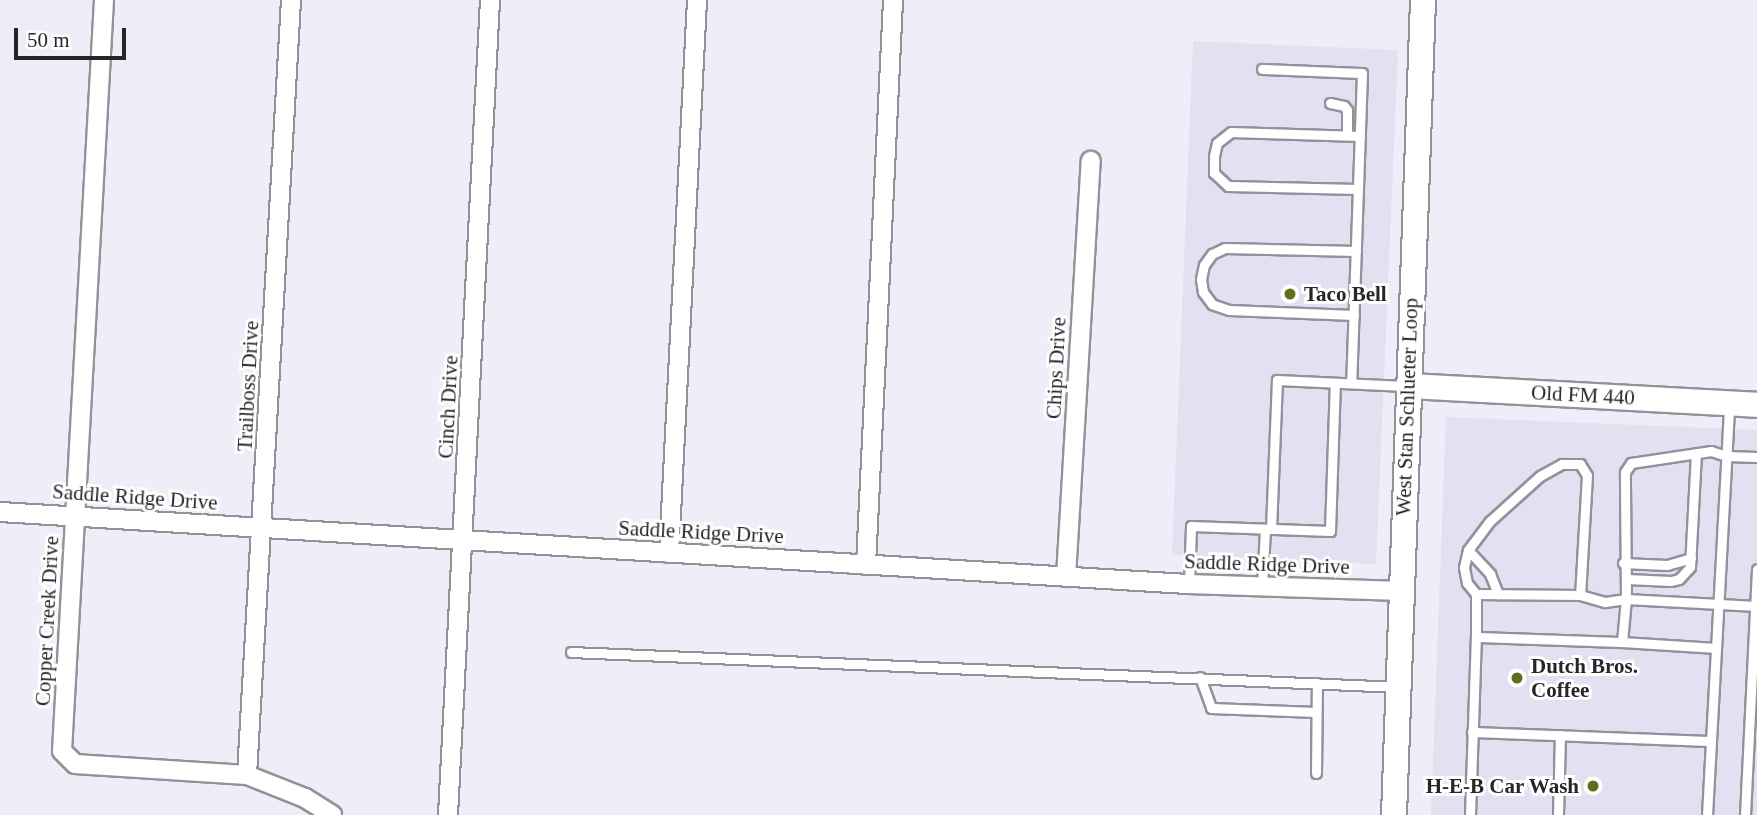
<!DOCTYPE html>
<style>
body{margin:0}
#map{position:relative;width:1757px;height:815px;overflow:hidden;background:#efeef8;font-family:Georgia,serif}
div>[style]{position:absolute}
.built>*{inset:0;background:#e2e0f1}
.roads{filter:drop-shadow(2px 0 #93929b) drop-shadow(-2px 0 #93929b) drop-shadow(0 2px #93929b) drop-shadow(0 -2px #93929b)}
.lane>*{height:9px;margin:-4.5px;padding:0 4.5px;transform-origin:4.5px;border-radius:4.5px;background:#fff}
.street>*{height:18px;margin:-9px;padding:0 9px;transform-origin:9px;border-radius:9px;background:#fff}
.secondary>*{height:24px;margin:-12px;padding:0 12px;transform-origin:12px;border-radius:12px;background:#fff}
.dots>*{width:19px;height:19px;translate:-50% -50%;box-sizing:border-box;border:4px solid #fff;border-radius:50%}
span{translate:-50% -50%;white-space:nowrap;text-align:center;line-height:1.15;-webkit-text-stroke:6px #fff;paint-order:stroke}
.poi-label{font-size:21px;color:#262629;font-weight:700}
.left{translate:0 -50%;text-align:left}
.right{translate:-100% -50%;text-align:right}
.street-label{font-size:21px;color:#262629}
.scale{position:absolute;left:14px;top:28px;width:112px;height:32px;box-sizing:border-box;border:4px solid #262629;border-top:0;padding-left:9px;font-size:21px;line-height:24px;white-space:nowrap;color:#262629;-webkit-text-stroke:5px #fff;paint-order:stroke}
</style>
<div id="map">
<div class="built">
<div style="clip-path:polygon(1193px 41px,1398px 50px,1376px 564px,1172px 555px)"></div>
<div style="clip-path:polygon(1446px 417px,1757px 430px,1757px 815px,1431px 815px)"></div>
</div>
<div class="roads">
<div class="lane">
<div style="left:1262px;top:69px;width:100px;rotate:2.3deg"></div>
<div style="left:1362px;top:73px;width:310px;rotate:92deg"></div>
<div style="left:1330px;top:103px;width:14px;rotate:12deg"></div>
<div style="left:1344px;top:106px;width:5px;rotate:53deg"></div>
<div style="left:1347px;top:110px;width:25px;rotate:90deg"></div>
<div style="left:1358px;top:189px;width:130px;rotate:-178.7deg"></div>
<div style="left:1228px;top:186px;width:19px;rotate:-137deg"></div>
<div style="left:1214px;top:173px;width:17px;rotate:-90deg"></div>
<div style="left:1214px;top:156px;width:13px;rotate:-77deg"></div>
<div style="left:1217px;top:143px;width:18px;rotate:-38deg"></div>
<div style="left:1231px;top:132px;width:129px;rotate:1.8deg"></div>
<div style="left:1354px;top:315px;width:125px;rotate:-177.7deg"></div>
<div style="left:1229px;top:310px;width:18px;rotate:-161deg"></div>
<div style="left:1212px;top:304px;width:15px;rotate:-127deg"></div>
<div style="left:1203px;top:292px;width:13px;rotate:-99deg"></div>
<div style="left:1201px;top:279px;width:14px;rotate:-78deg"></div>
<div style="left:1204px;top:265px;width:14px;rotate:-54deg"></div>
<div style="left:1212px;top:254px;width:14px;rotate:-25deg"></div>
<div style="left:1225px;top:248px;width:131px;rotate:1.3deg"></div>
<div style="left:1271px;top:529px;width:149px;rotate:-87.7deg"></div>
<div style="left:1277px;top:380px;width:129px;rotate:2.7deg"></div>
<div style="left:1468px;top:550px;width:33px;rotate:47deg"></div>
<div style="left:1490px;top:574px;width:22px;rotate:68deg"></div>
<div style="left:1623px;top:563px;width:44px;rotate:2.6deg"></div>
<div style="left:1667px;top:565px;width:25px;rotate:-16deg"></div>
<div style="left:1627px;top:579px;width:44px;rotate:2.6deg"></div>
<div style="left:1671px;top:581px;width:8px;rotate:-14deg"></div>
<div style="left:1679px;top:579px;width:16px;rotate:-47deg"></div>
<div style="left:1690px;top:567px;width:114px;rotate:-87deg"></div>
<div style="left:1189px;top:584px;width:58px;rotate:-88deg"></div>
<div style="left:1191px;top:526px;width:139px;rotate:2.1deg"></div>
<div style="left:1330px;top:531px;width:148px;rotate:-88.1deg"></div>
<div style="left:1262px;top:586px;width:57px;rotate:-87deg"></div>
<div style="left:1476px;top:594px;width:104px;rotate:0.6deg"></div>
<div style="left:1580px;top:595px;width:26px;rotate:16deg"></div>
<div style="left:1605px;top:602px;width:21px;rotate:-8deg"></div>
<div style="left:1626px;top:599px;width:127px;rotate:-90.5deg"></div>
<div style="left:1625px;top:472px;width:11px;rotate:-56deg"></div>
<div style="left:1631px;top:463px;width:81px;rotate:-8.5deg"></div>
<div style="left:1711px;top:451px;width:16px;rotate:18deg"></div>
<div style="left:1726px;top:456px;width:31px;rotate:2deg"></div>
<div style="left:1476px;top:637px;width:43px;rotate:-90deg"></div>
<div style="left:1476px;top:594px;width:14px;rotate:-129deg"></div>
<div style="left:1467px;top:583px;width:16px;rotate:-101deg"></div>
<div style="left:1464px;top:567px;width:17px;rotate:-77deg"></div>
<div style="left:1468px;top:550px;width:36px;rotate:-53deg"></div>
<div style="left:1490px;top:521px;width:67px;rotate:-42deg"></div>
<div style="left:1540px;top:476px;width:25px;rotate:-29deg"></div>
<div style="left:1562px;top:464px;width:18px"></div>
<div style="left:1580px;top:464px;width:13px;rotate:58deg"></div>
<div style="left:1587px;top:475px;width:120px;rotate:93.3deg"></div>
<div style="left:1716px;top:648px;width:94px;rotate:-176.3deg"></div>
<div style="left:1622px;top:642px;width:43px;rotate:-84.7deg"></div>
<div style="left:1626px;top:599px;width:131px;rotate:3.1deg"></div>
<div style="left:571px;top:652px;width:828px;rotate:2.42deg"></div>
<div style="left:1200px;top:677px;width:33px;rotate:70deg"></div>
<div style="left:1211px;top:708px;width:105px;rotate:2.2deg"></div>
<div style="left:1472px;top:732px;width:239px;rotate:2.2deg"></div>
<div style="left:1316px;top:773px;width:90px;rotate:-89.4deg"></div>
<div style="left:1470px;top:815px;width:178px;rotate:-88.1deg"></div>
<div style="left:1476px;top:637px;width:146px;rotate:2deg"></div>
<div style="left:1558px;top:815px;width:80px;rotate:-88.6deg"></div>
<div style="left:1707px;top:815px;width:412px;rotate:-86.9deg"></div>
<div style="left:1745px;top:815px;width:246px;rotate:-87.2deg"></div>
</div>
<div class="street">
<div style="left:104px;top:0;width:752px;rotate:93.2deg"></div>
<div style="left:62px;top:751px;width:18px;rotate:45deg"></div>
<div style="left:75px;top:764px;width:172px;rotate:3.7deg"></div>
<div style="left:247px;top:775px;width:62px;rotate:21.6deg"></div>
<div style="left:305px;top:798px;width:32px;rotate:32deg"></div>
<div style="left:0;top:512px;width:1191px;rotate:3.47deg"></div>
<div style="left:1189px;top:584px;width:211px;rotate:1.9deg"></div>
<div style="left:669px;top:553px;width:554px;rotate:-87.1deg"></div>
<div style="left:866px;top:565px;width:566px;rotate:-87.26deg"></div>
<div style="left:1066px;top:577px;width:417px;rotate:-86.6deg"></div>
<div style="left:247px;top:775px;width:776px;rotate:-86.75deg"></div>
<div style="left:448px;top:815px;width:816px;rotate:-87.05deg"></div>
</div>
<div class="secondary">
<div style="left:1408px;top:386px;width:350px;rotate:3.1deg"></div>
<div style="left:1394px;top:815px;width:816px;rotate:-87.96deg"></div>
</div>
</div>
<div class="dots">
<div style="left:1290px;top:294px;background:#5d6e1c"></div>
<div style="left:1517px;top:678px;background:#5d6e1c"></div>
<div style="left:1593px;top:786px;background:#5d6e1c"></div>
</div>
<div class="poi-label">
<span class="left" style="left:1304px;top:294px">Taco Bell</span>
<span class="left" style="left:1531px;top:678px">Dutch Bros.<br>Coffee</span>
<span class="right" style="left:1579px;top:786px">H-E-B Car Wash</span>
</div>
<div class="street-label">
<span style="left:1056px;top:368px;rotate:-87deg">Chips Drive</span>
<span style="left:248px;top:386px;rotate:-87deg">Trailboss Drive</span>
<span style="left:1583px;top:395px;rotate:3deg">Old FM 440</span>
<span style="left:448px;top:407px;rotate:-87deg">Cinch Drive</span>
<span style="left:1407px;top:407px;rotate:-88deg">West Stan Schlueter Loop</span>
<span style="left:135px;top:497px;rotate:4deg">Saddle Ridge Drive</span>
<span style="left:701px;top:532px;rotate:3deg">Saddle Ridge Drive</span>
<span style="left:1267px;top:564px;rotate:2deg">Saddle Ridge Drive</span>
<span style="left:47px;top:621px;rotate:-87deg">Copper Creek Drive</span>
</div>
<div class="scale">50 m</div>
</div>
